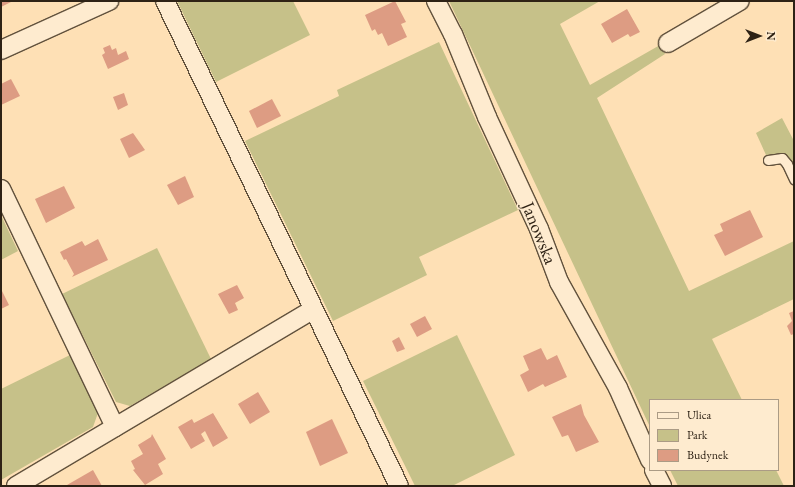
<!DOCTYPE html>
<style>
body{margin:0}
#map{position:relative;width:795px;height:487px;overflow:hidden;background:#fee0b5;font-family:"EB Garamond",serif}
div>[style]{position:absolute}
.green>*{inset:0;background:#c6c189}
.building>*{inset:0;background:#dd9c83}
.roads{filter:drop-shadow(1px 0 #62523d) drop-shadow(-1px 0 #62523d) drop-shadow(0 1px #62523d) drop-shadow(0 -1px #62523d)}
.service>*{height:9px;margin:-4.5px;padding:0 4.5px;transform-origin:4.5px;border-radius:4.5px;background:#feebcf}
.minor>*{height:18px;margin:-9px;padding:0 9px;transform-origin:9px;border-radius:9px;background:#feebcf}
span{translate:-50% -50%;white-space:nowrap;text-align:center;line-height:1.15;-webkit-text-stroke:3px #feebcf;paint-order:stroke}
.street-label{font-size:18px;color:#2e2215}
.frame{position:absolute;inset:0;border:2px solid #2e2215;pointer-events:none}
.legend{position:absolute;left:649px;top:399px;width:130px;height:72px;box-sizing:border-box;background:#feebcf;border:1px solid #ab9b85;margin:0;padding:5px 7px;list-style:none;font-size:12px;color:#2e2215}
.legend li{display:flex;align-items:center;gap:8px;height:20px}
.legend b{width:20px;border:1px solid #ab9b85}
.north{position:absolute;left:739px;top:16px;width:40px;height:40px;-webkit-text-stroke:3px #feebcf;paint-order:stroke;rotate:90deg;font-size:11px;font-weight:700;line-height:16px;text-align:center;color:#2e2215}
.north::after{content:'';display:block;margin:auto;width:14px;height:18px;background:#2e2215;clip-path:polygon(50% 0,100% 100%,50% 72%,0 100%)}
</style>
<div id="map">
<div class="green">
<div style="clip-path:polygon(177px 1px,293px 1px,310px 35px,216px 82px)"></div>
<div style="clip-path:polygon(449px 1px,600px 1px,560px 24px,590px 85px,660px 45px,665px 54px,597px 98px,689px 291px,794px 241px,794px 299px,712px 339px,742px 400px,650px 400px,650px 427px)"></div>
<div style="clip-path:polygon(439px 42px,518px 210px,419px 257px,427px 275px,333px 321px,245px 141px,339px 96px,337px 90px)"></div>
<div style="clip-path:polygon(782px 118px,794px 141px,794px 171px,783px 155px,766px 155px,756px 133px)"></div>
<div style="clip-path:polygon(1px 215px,18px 251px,1px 260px)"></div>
<div style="clip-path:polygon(157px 248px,211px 359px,130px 406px,116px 402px,62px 294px)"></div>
<div style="clip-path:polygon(457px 335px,515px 455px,452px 486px,415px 486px,363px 381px)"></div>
<div style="clip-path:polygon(70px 355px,98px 413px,93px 427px,1px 480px,1px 389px)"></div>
<div style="clip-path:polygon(670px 470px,776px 470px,784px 486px,678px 486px)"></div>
</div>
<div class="building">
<div style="clip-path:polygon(1px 1px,13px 1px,1px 7px)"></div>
<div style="clip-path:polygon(395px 1px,406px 22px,401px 24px,407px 37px,388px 46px,382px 33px,378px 35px,375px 29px,372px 31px,365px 15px)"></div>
<div style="clip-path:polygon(627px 9px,640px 32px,630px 37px,628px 34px,612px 43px,601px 24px)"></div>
<div style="clip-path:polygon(110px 45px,112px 50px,116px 48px,118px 55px,126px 51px,129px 59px,108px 69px,102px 55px,105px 53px,103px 48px)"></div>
<div style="clip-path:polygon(11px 79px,20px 96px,1px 105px,1px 84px)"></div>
<div style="clip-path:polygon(124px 93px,128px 105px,118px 110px,113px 97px)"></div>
<div style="clip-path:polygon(272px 99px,281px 116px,257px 128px,249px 111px)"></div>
<div style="clip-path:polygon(133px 133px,145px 150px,129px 158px,120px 139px)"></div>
<div style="clip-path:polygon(185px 176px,194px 197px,178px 205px,167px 185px)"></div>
<div style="clip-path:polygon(64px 186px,75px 208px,46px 223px,35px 199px)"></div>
<div style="clip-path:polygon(750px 210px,763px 237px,725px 256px,714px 235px,723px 231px,720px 224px)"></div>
<div style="clip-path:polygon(98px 239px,108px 260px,72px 277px,74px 274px,66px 259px,64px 260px,60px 252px,82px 241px,85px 246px)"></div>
<div style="clip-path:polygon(237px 285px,244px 298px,235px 303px,238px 310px,229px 314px,218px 294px)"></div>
<div style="clip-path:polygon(1px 289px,9px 305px,1px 309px)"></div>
<div style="clip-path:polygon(794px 311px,794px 334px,791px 335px,787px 326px,792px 321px,789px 313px)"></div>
<div style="clip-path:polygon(425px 316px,432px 329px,417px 337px,410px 324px)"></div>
<div style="clip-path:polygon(399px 337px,405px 349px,397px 352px,392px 341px)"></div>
<div style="clip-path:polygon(541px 348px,547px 360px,557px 355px,567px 377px,545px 387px,543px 384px,528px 392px,520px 375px,529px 370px,523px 356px)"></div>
<div style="clip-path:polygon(258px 392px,270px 412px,250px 424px,238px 404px)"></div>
<div style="clip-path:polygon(581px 404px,584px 415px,599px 442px,576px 452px,568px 435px,562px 437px,552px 417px)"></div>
<div style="clip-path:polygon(213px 413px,228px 438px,213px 447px,205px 431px,201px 434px,205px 441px,191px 449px,178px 427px,192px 419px,194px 423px)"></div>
<div style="clip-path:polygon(332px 419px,348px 453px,320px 466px,306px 432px)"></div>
<div style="clip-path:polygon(152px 434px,166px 459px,158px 464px,163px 474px,145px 485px,133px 470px,135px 469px,131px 461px,143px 454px,138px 445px,151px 437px)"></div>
<div style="clip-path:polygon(93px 470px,102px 486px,67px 486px,67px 485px)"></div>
</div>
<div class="roads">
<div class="service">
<div style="left:768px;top:160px;width:14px;rotate:-8deg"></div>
<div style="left:782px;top:158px;width:8px;rotate:50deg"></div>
<div style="left:787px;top:164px;width:17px;rotate:65deg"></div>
</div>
<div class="minor">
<div style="left:165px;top:1px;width:538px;rotate:64.24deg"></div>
<div style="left:436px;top:1px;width:37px;rotate:63deg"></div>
<div style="left:453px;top:34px;width:90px;rotate:67.7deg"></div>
<div style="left:487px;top:117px;width:123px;rotate:65.1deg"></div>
<div style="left:539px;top:229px;width:57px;rotate:69.3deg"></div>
<div style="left:559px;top:282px;width:121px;rotate:60.9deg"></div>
<div style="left:618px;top:388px;width:79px;rotate:66deg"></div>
<div style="left:668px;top:43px;width:83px;rotate:-30.3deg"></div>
<div style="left:1px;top:50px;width:119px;rotate:-24.4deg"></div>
<div style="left:1px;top:189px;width:264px;rotate:64.4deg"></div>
<div style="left:654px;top:470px;width:18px;rotate:63deg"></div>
<div style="left:16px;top:486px;width:345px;rotate:-30.7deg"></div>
</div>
</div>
<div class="street-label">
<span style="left:539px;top:233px;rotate:68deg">Janowska</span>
</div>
<div class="frame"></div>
<ul class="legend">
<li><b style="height:5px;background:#feebcf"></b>Ulica</li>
<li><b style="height:11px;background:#c6c189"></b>Park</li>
<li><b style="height:11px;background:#dd9c83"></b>Budynek</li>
</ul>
<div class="north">N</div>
</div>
